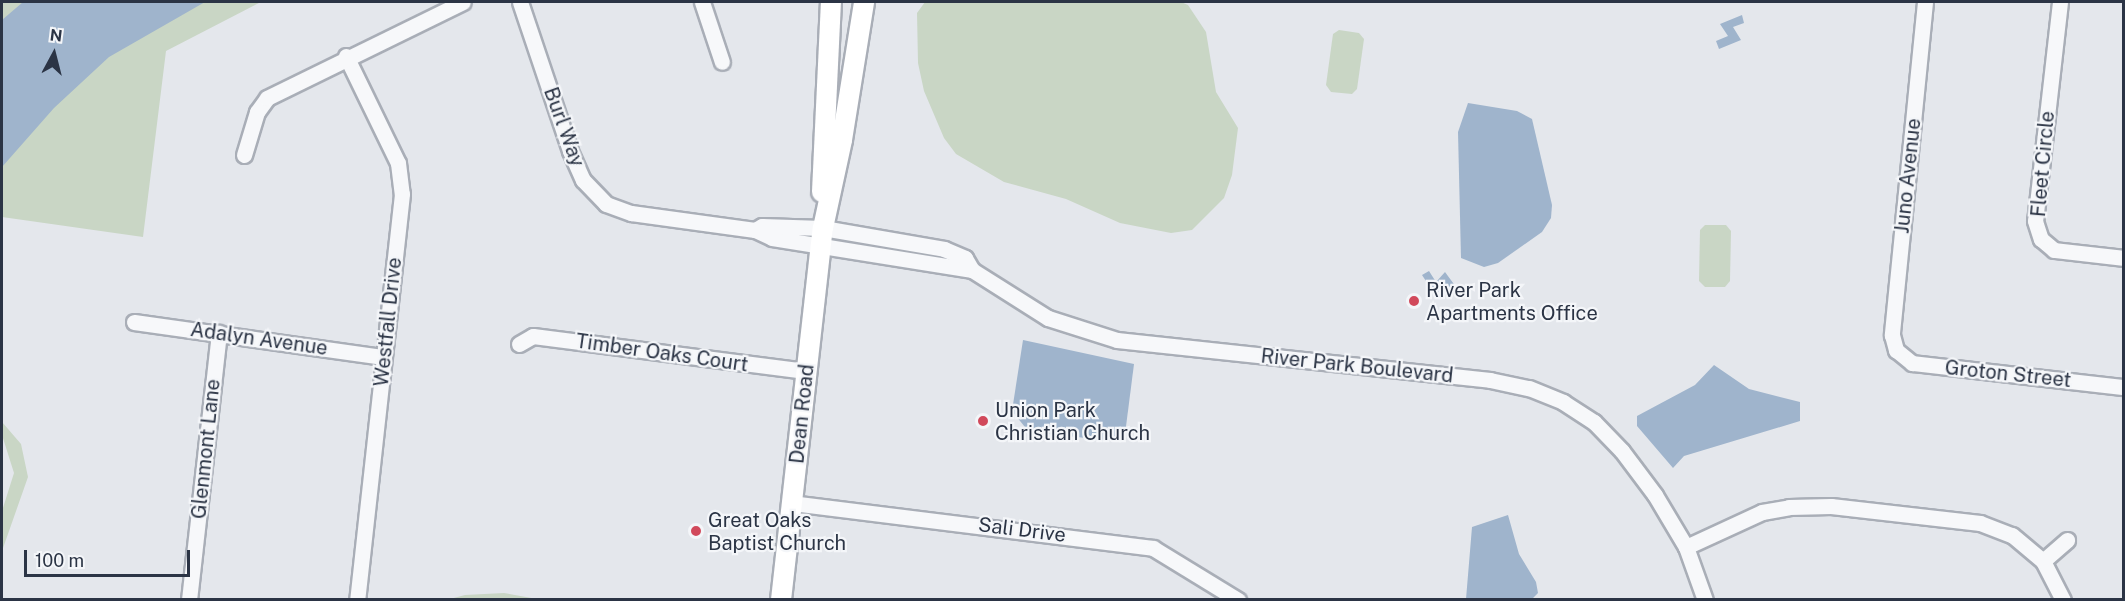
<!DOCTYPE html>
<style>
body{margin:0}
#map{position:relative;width:2125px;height:601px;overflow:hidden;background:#e4e7ec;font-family:"Public Sans",sans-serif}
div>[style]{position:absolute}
.green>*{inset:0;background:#c9d6c5}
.water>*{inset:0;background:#9fb4cc}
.roads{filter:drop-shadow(2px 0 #a9aeb7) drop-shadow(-2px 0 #a9aeb7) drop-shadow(0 2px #a9aeb7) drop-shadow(0 -2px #a9aeb7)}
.minor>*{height:15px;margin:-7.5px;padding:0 7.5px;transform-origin:7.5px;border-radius:7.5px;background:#f7f8fa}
.major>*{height:20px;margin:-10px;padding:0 10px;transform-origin:10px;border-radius:10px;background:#fff}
.dots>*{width:16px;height:16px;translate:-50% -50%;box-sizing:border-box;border:3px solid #f4f6f9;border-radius:50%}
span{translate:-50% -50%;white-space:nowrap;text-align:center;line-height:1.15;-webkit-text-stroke:4.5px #f4f6f9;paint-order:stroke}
.street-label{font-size:20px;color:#2b3445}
.poi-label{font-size:20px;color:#2b3445}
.left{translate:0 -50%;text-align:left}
.frame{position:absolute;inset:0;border:3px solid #2b3445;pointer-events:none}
.north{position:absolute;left:24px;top:24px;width:60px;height:60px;-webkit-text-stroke:4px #f4f6f9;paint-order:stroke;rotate:7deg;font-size:16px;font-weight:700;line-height:24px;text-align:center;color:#2b3445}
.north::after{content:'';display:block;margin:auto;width:21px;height:27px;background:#2b3445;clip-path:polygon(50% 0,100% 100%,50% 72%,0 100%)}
.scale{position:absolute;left:24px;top:550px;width:166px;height:27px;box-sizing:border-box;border:3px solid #2b3445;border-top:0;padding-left:8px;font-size:18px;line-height:21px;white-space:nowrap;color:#2b3445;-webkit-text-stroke:4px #f4f6f9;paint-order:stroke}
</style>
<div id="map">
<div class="green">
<div style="clip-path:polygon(2px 2px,261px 2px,166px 51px,143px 237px,2px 217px)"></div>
<div style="clip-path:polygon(925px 2px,1181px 2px,1188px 5px,1206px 32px,1216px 92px,1238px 128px,1232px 175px,1224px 198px,1192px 230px,1171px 233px,1120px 223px,1066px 199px,1004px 182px,956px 154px,944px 138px,924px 91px,918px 63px,917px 13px)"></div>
<div style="clip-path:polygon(1339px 30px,1359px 33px,1364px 39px,1357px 89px,1352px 94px,1331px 92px,1326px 85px,1333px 34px)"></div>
<div style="clip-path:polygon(1705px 225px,1726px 225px,1731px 231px,1730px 281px,1725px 287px,1705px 287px,1699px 281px,1700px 230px)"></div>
<div style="clip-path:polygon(2px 422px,21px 444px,28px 477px,2px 551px,2px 511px,14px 473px,2px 435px)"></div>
<div style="clip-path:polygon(504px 593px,537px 599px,450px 599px,465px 595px)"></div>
</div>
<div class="water">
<div style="clip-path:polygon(23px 2px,205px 2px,109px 57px,54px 108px,2px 167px,2px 20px)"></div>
<div style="clip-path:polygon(1742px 15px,1744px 23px,1733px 27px,1741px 40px,1719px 49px,1716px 41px,1728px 36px,1720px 24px)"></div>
<div style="clip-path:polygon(1468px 103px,1517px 111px,1532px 119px,1552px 205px,1551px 218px,1542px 232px,1498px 263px,1484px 267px,1461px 258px,1458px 132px)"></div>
<div style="clip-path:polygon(1429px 271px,1436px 282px,1445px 272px,1459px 291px,1452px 295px,1445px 285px,1435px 295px,1422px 275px)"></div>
<div style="clip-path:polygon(1023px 340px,1134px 364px,1124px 442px,1029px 432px,1012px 411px)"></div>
<div style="clip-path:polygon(1714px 365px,1749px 389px,1800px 402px,1800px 421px,1684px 456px,1673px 468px,1637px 426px,1637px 416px,1695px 385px)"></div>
<div style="clip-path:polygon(1508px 515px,1519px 554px,1536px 582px,1538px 593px,1532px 599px,1466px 599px,1472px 527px)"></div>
</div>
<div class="roads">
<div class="minor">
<div style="left:520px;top:2px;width:157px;rotate:71.4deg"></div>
<div style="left:570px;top:151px;width:32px;rotate:66deg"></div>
<div style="left:583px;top:180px;width:33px;rotate:46deg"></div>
<div style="left:606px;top:204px;width:27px;rotate:20deg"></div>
<div style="left:631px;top:213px;width:125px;rotate:7.8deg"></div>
<div style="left:755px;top:230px;width:19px;rotate:25deg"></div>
<div style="left:772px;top:238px;width:203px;rotate:9.1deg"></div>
<div style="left:702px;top:2px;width:63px;rotate:71.6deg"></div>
<div style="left:1925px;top:2px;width:335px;rotate:95.7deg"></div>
<div style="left:1892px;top:335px;width:16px;rotate:75deg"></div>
<div style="left:1896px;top:350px;width:21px;rotate:39deg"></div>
<div style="left:1912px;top:363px;width:213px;rotate:6.5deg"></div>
<div style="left:2060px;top:2px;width:220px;rotate:96.5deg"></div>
<div style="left:2035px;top:221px;width:19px;rotate:72deg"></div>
<div style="left:2041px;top:239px;width:17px;rotate:40deg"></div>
<div style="left:2054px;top:250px;width:70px;rotate:6.5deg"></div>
<div style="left:346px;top:56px;width:119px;rotate:64.1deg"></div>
<div style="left:398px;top:163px;width:31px;rotate:83deg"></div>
<div style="left:402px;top:194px;width:408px;rotate:96.3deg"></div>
<div style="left:244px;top:155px;width:45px;rotate:-73.2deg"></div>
<div style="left:257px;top:112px;width:17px;rotate:-54deg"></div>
<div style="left:267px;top:98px;width:218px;rotate:-26.1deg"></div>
<div style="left:755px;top:230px;width:8px;rotate:-30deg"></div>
<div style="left:762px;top:226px;width:61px;rotate:1.9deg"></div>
<div style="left:823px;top:228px;width:123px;rotate:9.8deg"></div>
<div style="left:944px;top:249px;width:23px;rotate:23deg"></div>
<div style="left:965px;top:258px;width:14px;rotate:60deg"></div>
<div style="left:972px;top:270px;width:90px;rotate:32.3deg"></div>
<div style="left:1048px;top:318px;width:72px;rotate:17.7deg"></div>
<div style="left:1117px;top:340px;width:375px;rotate:6.1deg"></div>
<div style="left:1490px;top:380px;width:40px;rotate:12deg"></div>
<div style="left:1529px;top:388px;width:37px;rotate:22deg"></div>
<div style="left:1563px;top:402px;width:37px;rotate:33deg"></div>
<div style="left:1594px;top:422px;width:40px;rotate:46deg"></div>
<div style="left:1622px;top:451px;width:55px;rotate:53.1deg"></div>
<div style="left:1655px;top:495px;width:61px;rotate:59.2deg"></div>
<div style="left:1686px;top:547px;width:56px;rotate:70.3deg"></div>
<div style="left:134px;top:322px;width:252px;rotate:8deg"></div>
<div style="left:519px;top:344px;width:16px;rotate:-30deg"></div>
<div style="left:533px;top:336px;width:275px;rotate:7.3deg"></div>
<div style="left:792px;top:503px;width:364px;rotate:7.1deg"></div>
<div style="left:1153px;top:548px;width:100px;rotate:31.5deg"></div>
<div style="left:1686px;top:547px;width:84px;rotate:-24.7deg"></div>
<div style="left:1762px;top:512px;width:27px;rotate:-10deg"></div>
<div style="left:1789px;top:507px;width:42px;rotate:-1.4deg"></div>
<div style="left:1831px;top:506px;width:150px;rotate:6.5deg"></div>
<div style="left:1980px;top:523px;width:34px;rotate:21deg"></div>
<div style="left:2012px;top:535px;width:40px;rotate:40deg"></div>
<div style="left:2043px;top:561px;width:44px;rotate:62.9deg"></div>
<div style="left:2043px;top:561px;width:32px;rotate:-41deg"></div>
<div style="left:189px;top:600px;width:269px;rotate:-83.6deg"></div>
</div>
<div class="major">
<div style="left:822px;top:192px;width:190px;rotate:-87.3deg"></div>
<div style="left:781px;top:600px;width:374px;rotate:-83.6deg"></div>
<div style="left:823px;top:228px;width:90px;rotate:-77.8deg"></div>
<div style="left:842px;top:140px;width:140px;rotate:-80.9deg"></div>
</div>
</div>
<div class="dots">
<div style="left:1414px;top:301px;background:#d1495b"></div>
<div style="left:983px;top:421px;background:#d1495b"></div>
<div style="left:696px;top:531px;background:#d1495b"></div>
</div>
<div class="street-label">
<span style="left:564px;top:127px;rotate:70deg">Burl Way</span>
<span style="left:2043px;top:164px;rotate:-85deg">Fleet Circle</span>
<span style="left:1908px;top:176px;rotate:-84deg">Juno Avenue</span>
<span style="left:388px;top:322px;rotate:-84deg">Westfall Drive</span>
<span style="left:259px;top:339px;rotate:8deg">Adalyn Avenue</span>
<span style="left:662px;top:353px;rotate:8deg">Timber Oaks Court</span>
<span style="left:1357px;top:366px;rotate:6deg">River Park Boulevard</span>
<span style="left:2008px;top:374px;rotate:6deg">Groton Street</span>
<span style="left:802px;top:414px;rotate:-84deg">Dean Road</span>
<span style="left:206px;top:449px;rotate:-84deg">Glenmont Lane</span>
<span style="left:1022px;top:530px;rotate:7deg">Sali Drive</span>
</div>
<div class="poi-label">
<span class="left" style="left:1426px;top:302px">River Park<br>Apartments Office</span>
<span class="left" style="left:995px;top:422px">Union Park<br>Christian Church</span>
<span class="left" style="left:708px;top:532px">Great Oaks<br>Baptist Church</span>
</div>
<div class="frame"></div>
<div class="north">N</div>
<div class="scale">100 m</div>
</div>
